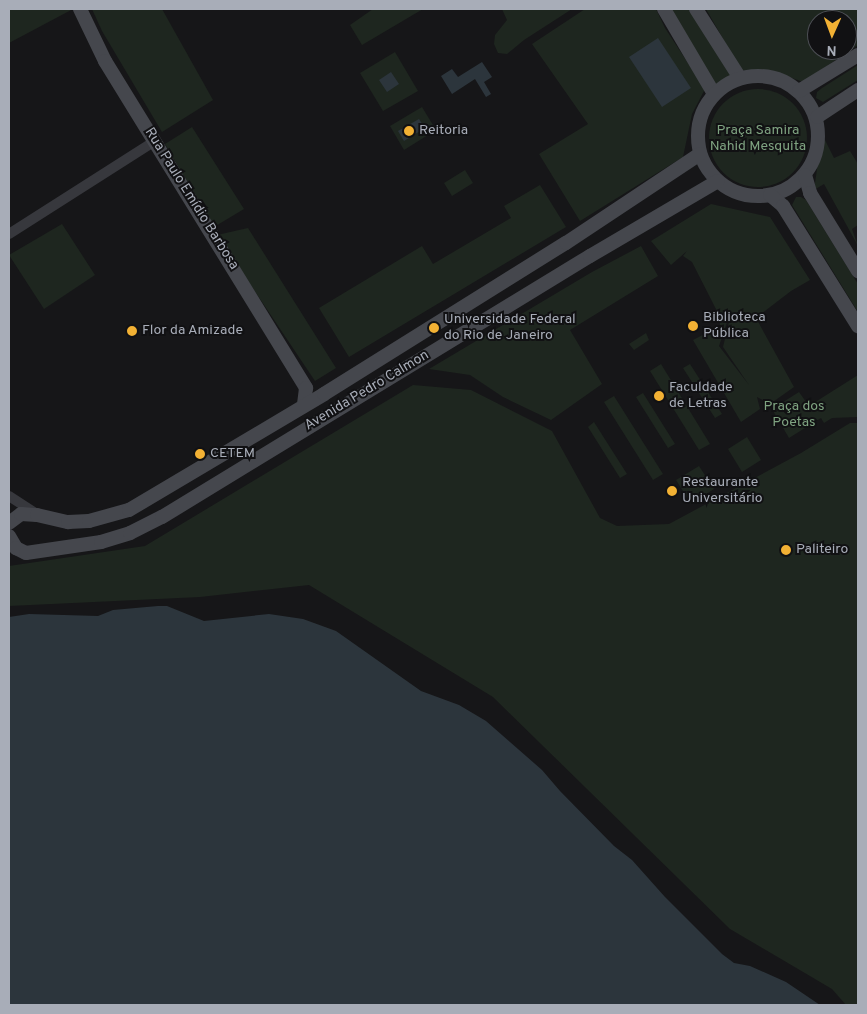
<!DOCTYPE html>
<meta charset="utf-8">
<style>
body{margin:0}
#map{position:relative;width:867px;height:1014px;overflow:hidden;background:#161618;font-family:Overpass,sans-serif}
div>[style]{position:absolute}
.green>*{inset:0;background:#1e261f}
.round{border-radius:50%}
.water>*{inset:0;background:#2c353c}
.street>*{height:10px;margin:-5px;padding:0 5px;transform-origin:5px;border-radius:5px;background:#37383d}
.secondary>*{height:14px;margin:-7px;padding:0 7px;transform-origin:7px;border-radius:7px;background:#45474d}
.secondary>.ring{margin:-7px;padding:0;box-sizing:content-box;background:none;border:14px solid #45474d;border-radius:50%}
.dots>*{width:14px;height:14px;translate:-50% -50%;box-sizing:border-box;border:2px solid #111113;border-radius:50%}
span{translate:-50% -50%;white-space:nowrap;text-align:center;line-height:1.15;-webkit-text-stroke:4px #111113;paint-order:stroke}
.poi-label{font-size:14px;color:#a8adb8}
.left{translate:0 -50%;text-align:left}
.park-label{font-size:14px;color:#7fa381}
.street-label{font-size:14px;color:#a8adb8}
.frame{position:absolute;inset:0;border:10px solid #a8adb8;pointer-events:none}
.north{position:absolute;left:807px;top:10px;width:50px;height:50px;box-sizing:border-box;background:#111113;border:1px solid #4d4f55;border-radius:50%;rotate:182deg;font-size:14px;font-weight:700;line-height:20px;text-align:center;color:#a8adb8}
.north::after{content:'';display:block;margin:auto;width:18px;height:22px;background:#f2b134;clip-path:polygon(50% 0,100% 100%,50% 72%,0 100%)}
</style>
<div id="map">
<div class="green">
<div style="clip-path:polygon(9px 9px,73px 9px,9px 43px)"></div>
<div style="clip-path:polygon(92px 9px,162px 9px,213px 100px,162px 132px,102px 31px)"></div>
<div style="clip-path:polygon(373px 9px,423px 9px,362px 45px,350px 25px)"></div>
<div style="clip-path:polygon(502px 9px,572px 9px,524px 40px,507px 54px,498px 53px,494px 44px,495px 35px,507px 20px)"></div>
<div style="clip-path:polygon(585px 9px,656px 9px,665px 28px,705px 89px,692px 114px,683px 157px,580px 221px,539px 154px,588px 124px,532px 44px)"></div>
<div style="clip-path:polygon(664px 9px,696px 9px,740px 78px,726px 84px,714px 94px)"></div>
<div style="clip-path:polygon(evenodd,706px 9px,858px 9px,858px 45px,803px 82px,778px 73px,741px 70px,706px 9px,817px 20px,847px 20px,847px 50px,817px 50px,817px 20px)"></div>
<div style="clip-path:polygon(395px 52px,418px 91px,383px 111px,360px 73px)"></div>
<div style="clip-path:polygon(858px 65px,858px 80px,823px 102px,816px 98px,817px 92px,822px 88px)"></div>
<div class="round" style="left:709px;top:89px;width:98px;height:98px"></div>
<div style="clip-path:polygon(422px 107px,436px 130px,404px 150px,390px 126px)"></div>
<div style="clip-path:polygon(192px 127px,244px 209px,214px 227px,165px 144px)"></div>
<div style="clip-path:polygon(822px 134px,834px 158px,850px 151px,858px 164px,858px 225px,852px 229px,858px 246px,824px 184px,814px 190px)"></div>
<div style="clip-path:polygon(465px 170px,473px 183px,452px 196px,444px 183px)"></div>
<div style="clip-path:polygon(540px 185px,566px 227px,349px 357px,319px 308px,422px 246px,433px 264px,511px 218px,504px 206px)"></div>
<div style="clip-path:polygon(796px 197px,801px 197px,806px 200px,858px 284px,858px 312px,792px 205px)"></div>
<div style="clip-path:polygon(evenodd,711px 204px,770px 217px,810px 280px,791px 291px,756px 318px,794px 387px,770px 404px,757px 397px,760px 409px,741px 422px,693px 340px,720px 326px,720px 317px,692px 262px,683px 256px,687px 251px,671px 265px,651px 241px,711px 204px,750px 318px,729px 322px,723px 347px,749px 385px,719px 346px,728px 319px,750px 318px)"></div>
<div style="clip-path:polygon(62px 224px,95px 275px,44px 309px,9px 255px)"></div>
<div style="clip-path:polygon(248px 228px,336px 368px,315px 381px,217px 235px)"></div>
<div style="clip-path:polygon(641px 246px,658px 276px,570px 330px,602px 384px,551px 420px,503px 397px,470px 375px,429px 369px,592px 272px)"></div>
<div style="clip-path:polygon(646px 333px,649px 340px,634px 350px,629px 344px)"></div>
<div style="clip-path:polygon(661px 364px,710px 444px,699px 450px,650px 371px)"></div>
<div style="clip-path:polygon(690px 364px,722px 414px,715px 418px,683px 368px)"></div>
<div style="clip-path:polygon(858px 375px,858px 417px,832px 418px,824px 423px,821px 418px,789px 438px,772px 409px,799px 392px,809px 406px)"></div>
<div style="clip-path:polygon(413px 385px,471px 390px,552px 431px,600px 518px,617px 526px,669px 524px,801px 453px,850px 423px,858px 423px,858px 1005px,846px 1005px,832px 989px,730px 929px,493px 697px,309px 585px,200px 597px,9px 606px,9px 566px,145px 546px)"></div>
<div style="clip-path:polygon(643px 393px,675px 444px,668px 448px,636px 397px)"></div>
<div style="clip-path:polygon(614px 396px,663px 474px,653px 480px,604px 402px)"></div>
<div style="clip-path:polygon(594px 422px,627px 474px,620px 478px,588px 427px)"></div>
<div style="clip-path:polygon(747px 437px,761px 460px,742px 472px,728px 449px)"></div>
<div style="clip-path:polygon(699px 466px,714px 489px,691px 504px,676px 480px)"></div>
</div>
<div class="water">
<div style="clip-path:polygon(658px 38px,691px 88px,662px 107px,629px 57px)"></div>
<div style="clip-path:polygon(482px 62px,492px 77px,484px 82px,491px 94px,486px 97px,475px 79px,452px 94px,441px 76px,452px 69px,458px 77px)"></div>
<div style="clip-path:polygon(391px 72px,399px 84px,387px 92px,379px 80px)"></div>
<div style="clip-path:polygon(419px 119px,425px 128px,404px 141px,398px 131px)"></div>
<div style="clip-path:polygon(158px 606px,167px 606px,204px 621px,269px 614px,303px 619px,336px 631px,421px 691px,459px 705px,486px 721px,542px 770px,560px 791px,614px 846px,632px 860px,665px 897px,722px 954px,734px 963px,750px 966px,786px 982px,820px 1005px,9px 1005px,9px 617px,29px 614px,98px 616px,113px 610px)"></div>
</div>
<div class="street">
<div style="left:9px;top:234px;width:173px;rotate:-32.5deg"></div>
<div style="left:9px;top:496px;width:33px;rotate:33deg"></div>
</div>
<div class="secondary">
<div style="left:80px;top:9px;width:58px;rotate:64.3deg"></div>
<div style="left:105px;top:61px;width:384px;rotate:58.4deg"></div>
<div style="left:306px;top:388px;width:17px;rotate:97deg"></div>
<div style="left:664px;top:9px;width:99px;rotate:59.5deg"></div>
<div style="left:696px;top:9px;width:82px;rotate:57.5deg"></div>
<div class="ring" style="left:698px;top:76px;width:106px;height:106px"></div>
<div style="left:799px;top:91px;width:69px;rotate:-31.4deg"></div>
<div style="left:817px;top:117px;width:49px;rotate:-33.4deg"></div>
<div style="left:805px;top:175px;width:19px;rotate:74deg"></div>
<div style="left:810px;top:193px;width:92px;rotate:58.4deg"></div>
<div style="left:770px;top:195px;width:17px;rotate:40deg"></div>
<div style="left:783px;top:206px;width:142px;rotate:58deg"></div>
<div style="left:9px;top:523px;width:15px;rotate:-37deg"></div>
<div style="left:21px;top:514px;width:16px;rotate:4deg"></div>
<div style="left:37px;top:515px;width:32px;rotate:13deg"></div>
<div style="left:68px;top:522px;width:21px;rotate:-3deg"></div>
<div style="left:89px;top:521px;width:41px;rotate:-15.4deg"></div>
<div style="left:129px;top:510px;width:227px;rotate:-30.7deg"></div>
<div style="left:324px;top:394px;width:285px;rotate:-32deg"></div>
<div style="left:566px;top:243px;width:161px;rotate:-33.6deg"></div>
<div style="left:9px;top:536px;width:14px;rotate:60deg"></div>
<div style="left:16px;top:548px;width:11px;rotate:27deg"></div>
<div style="left:26px;top:553px;width:76px;rotate:-8.3deg"></div>
<div style="left:101px;top:542px;width:30px;rotate:-17deg"></div>
<div style="left:130px;top:533px;width:36px;rotate:-27deg"></div>
<div style="left:162px;top:517px;width:501px;rotate:-31.38deg"></div>
<div style="left:590px;top:256px;width:148px;rotate:-30.4deg"></div>
</div>
<div class="dots">
<div style="left:409px;top:131px;background:#f2b134"></div>
<div style="left:693px;top:326px;background:#f2b134"></div>
<div style="left:434px;top:328px;background:#f2b134"></div>
<div style="left:132px;top:331px;background:#f2b134"></div>
<div style="left:659px;top:396px;background:#f2b134"></div>
<div style="left:200px;top:454px;background:#f2b134"></div>
<div style="left:672px;top:491px;background:#f2b134"></div>
<div style="left:786px;top:550px;background:#f2b134"></div>
</div>
<div class="poi-label">
<span class="left" style="left:419px;top:131px">Reitoria</span>
<span class="left" style="left:703px;top:326px">Biblioteca<br>Pública</span>
<span class="left" style="left:444px;top:328px">Universidade Federal<br>do Rio de Janeiro</span>
<span class="left" style="left:142px;top:331px">Flor da Amizade</span>
<span class="left" style="left:669px;top:396px">Faculdade<br>de Letras</span>
<span class="left" style="left:210px;top:454px">CETEM</span>
<span class="left" style="left:682px;top:491px">Restaurante<br>Universitário</span>
<span class="left" style="left:796px;top:550px">Paliteiro</span>
</div>
<div class="park-label">
<span style="left:758px;top:139px">Praça Samira<br>Nahid Mesquita</span>
<span style="left:794px;top:415px">Praça dos<br>Poetas</span>
</div>
<div class="street-label">
<span style="left:191px;top:199px;rotate:58deg">Rua Paulo Emídio Barbosa</span>
<span style="left:367px;top:391px;rotate:-31deg">Avenida Pedro Calmon</span>
</div>
<div class="frame"></div>
<div class="north">N</div>
</div>
